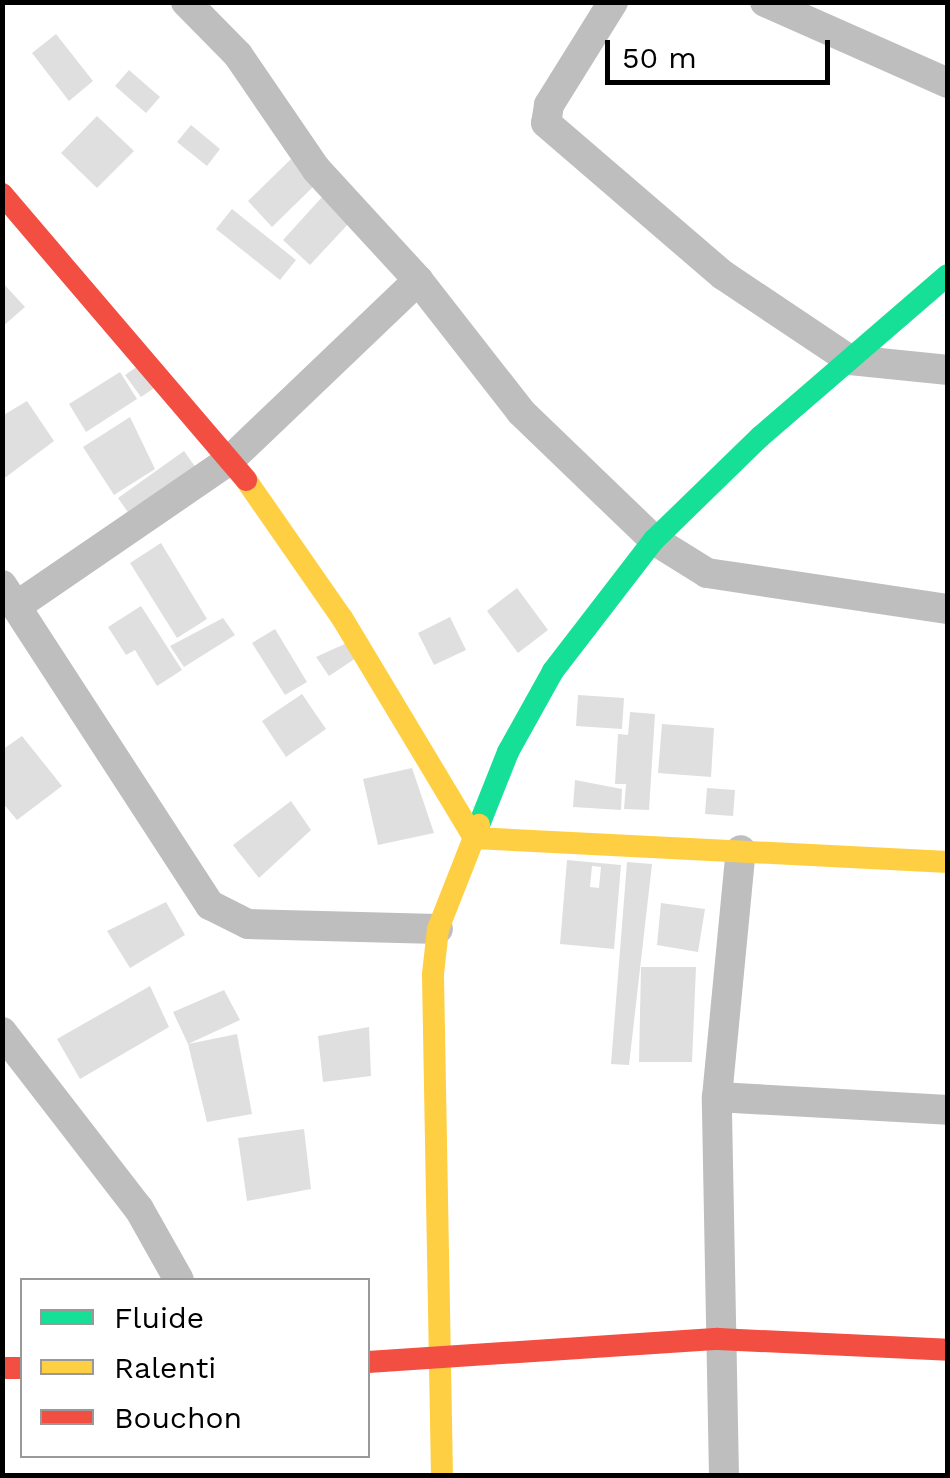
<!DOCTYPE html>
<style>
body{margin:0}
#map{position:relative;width:950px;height:1478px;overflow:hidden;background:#fff;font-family:"Work Sans",sans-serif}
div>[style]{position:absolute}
.building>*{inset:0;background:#dfdfdf}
.street>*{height:30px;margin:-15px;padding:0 15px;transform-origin:15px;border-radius:15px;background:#bebebe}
.fast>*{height:22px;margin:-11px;padding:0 11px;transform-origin:11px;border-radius:11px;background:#16e098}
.slow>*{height:22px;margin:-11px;padding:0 11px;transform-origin:11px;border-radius:11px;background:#ffcf43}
.jam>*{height:22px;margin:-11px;padding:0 11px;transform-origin:11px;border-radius:11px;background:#f24e42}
span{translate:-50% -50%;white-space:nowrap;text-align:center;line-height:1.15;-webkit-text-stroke:10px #fff;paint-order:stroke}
.frame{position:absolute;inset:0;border:5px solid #000;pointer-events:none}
.legend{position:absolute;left:20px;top:1278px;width:350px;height:180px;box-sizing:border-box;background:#fff;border:2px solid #999;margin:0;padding:12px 18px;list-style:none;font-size:30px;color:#000}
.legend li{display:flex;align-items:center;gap:20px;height:50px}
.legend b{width:50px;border:2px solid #999}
.scale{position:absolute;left:605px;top:40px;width:225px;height:45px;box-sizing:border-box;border:5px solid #000;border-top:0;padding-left:12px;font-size:30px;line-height:35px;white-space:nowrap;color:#000;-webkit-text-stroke:8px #fff;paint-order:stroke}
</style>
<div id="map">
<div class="building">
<div style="clip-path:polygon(56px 34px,93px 81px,69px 101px,32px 53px)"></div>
<div style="clip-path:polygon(129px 70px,160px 97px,146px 113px,115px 86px)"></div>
<div style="clip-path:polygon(97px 116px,134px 151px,97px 188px,61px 153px)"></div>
<div style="clip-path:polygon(191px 125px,220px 149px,207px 166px,177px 142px)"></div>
<div style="clip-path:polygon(291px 159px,316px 184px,272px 227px,248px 201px)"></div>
<div style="clip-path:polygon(323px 196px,351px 221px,310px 265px,283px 240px)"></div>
<div style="clip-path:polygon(232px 209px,296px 260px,280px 280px,216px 229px)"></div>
<div style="clip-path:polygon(2px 282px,25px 307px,2px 327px)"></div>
<div style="clip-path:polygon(147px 360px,163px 382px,141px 397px,125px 375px)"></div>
<div style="clip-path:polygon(120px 372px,137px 399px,86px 432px,69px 404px)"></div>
<div style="clip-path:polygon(27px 401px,54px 441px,2px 480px,2px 416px)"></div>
<div style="clip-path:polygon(130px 417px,155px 469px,114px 495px,83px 447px)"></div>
<div style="clip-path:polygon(184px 451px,199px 472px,132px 518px,118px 498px)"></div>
<div style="clip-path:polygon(161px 543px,207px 619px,177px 638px,130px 563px)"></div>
<div style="clip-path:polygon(517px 588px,548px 630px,518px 653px,487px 611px)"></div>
<div style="clip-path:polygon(141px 606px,182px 670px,157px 686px,135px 650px,126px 655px,108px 627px)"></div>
<div style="clip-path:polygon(450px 617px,466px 650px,434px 665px,418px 633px)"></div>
<div style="clip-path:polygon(223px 618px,235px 635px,184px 667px,170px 646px)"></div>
<div style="clip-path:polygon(275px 629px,307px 682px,285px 695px,252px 643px)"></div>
<div style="clip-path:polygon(349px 642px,359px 656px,329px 676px,316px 657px)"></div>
<div style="clip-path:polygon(302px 694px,326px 729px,286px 757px,262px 721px)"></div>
<div style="clip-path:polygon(578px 695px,624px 698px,622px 729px,576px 726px)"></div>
<div style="clip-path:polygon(630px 712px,655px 714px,649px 810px,624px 809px,626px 784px,615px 784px,618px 734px,628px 735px)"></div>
<div style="clip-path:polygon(662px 724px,714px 728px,711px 777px,658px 773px)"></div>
<div style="clip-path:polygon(22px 736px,62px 786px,17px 820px,2px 802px,2px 750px)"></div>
<div style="clip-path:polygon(412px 768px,434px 833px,378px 845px,363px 779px)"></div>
<div style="clip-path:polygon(575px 780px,622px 789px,621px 810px,573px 807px)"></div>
<div style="clip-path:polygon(707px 788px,735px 790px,733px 816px,705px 814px)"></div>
<div style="clip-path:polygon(291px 801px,311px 830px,259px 878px,233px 845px)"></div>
<div style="clip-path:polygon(evenodd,567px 860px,621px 865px,614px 949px,560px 944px,567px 860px,592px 866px,601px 867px,599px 888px,590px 887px,592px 866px)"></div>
<div style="clip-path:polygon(627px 862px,652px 864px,629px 1065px,611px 1064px)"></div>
<div style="clip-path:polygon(166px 902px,185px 935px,130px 968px,107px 931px)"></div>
<div style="clip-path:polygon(661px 903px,705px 909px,698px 952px,657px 945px)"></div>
<div style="clip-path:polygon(641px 967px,696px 967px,692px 1062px,639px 1062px)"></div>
<div style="clip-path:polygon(150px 986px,169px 1027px,80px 1079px,57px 1039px)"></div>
<div style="clip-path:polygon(224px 990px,240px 1020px,188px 1044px,237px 1034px,252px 1114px,207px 1122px,188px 1044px,173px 1012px)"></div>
<div style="clip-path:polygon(369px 1027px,371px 1076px,323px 1082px,318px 1036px)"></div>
<div style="clip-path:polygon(304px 1129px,311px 1189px,247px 1201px,238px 1138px)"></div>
</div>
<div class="street">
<div style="left:186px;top:2px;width:74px;rotate:45.5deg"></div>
<div style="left:238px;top:55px;width:138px;rotate:55.6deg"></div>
<div style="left:316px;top:169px;width:151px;rotate:47.4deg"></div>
<div style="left:418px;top:280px;width:167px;rotate:52deg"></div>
<div style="left:521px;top:412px;width:185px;rotate:43.9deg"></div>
<div style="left:654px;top:540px;width:62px;rotate:31.9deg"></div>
<div style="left:707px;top:573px;width:244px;rotate:8.5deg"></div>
<div style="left:613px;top:2px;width:121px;rotate:121.9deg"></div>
<div style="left:549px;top:105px;width:18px;rotate:99deg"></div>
<div style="left:546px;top:123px;width:233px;rotate:40.7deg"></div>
<div style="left:723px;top:275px;width:153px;rotate:33.8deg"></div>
<div style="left:850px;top:360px;width:99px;rotate:5.8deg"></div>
<div style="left:765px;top:2px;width:200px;rotate:23.9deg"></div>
<div style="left:2px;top:585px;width:382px;rotate:57deg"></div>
<div style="left:210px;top:905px;width:42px;rotate:26.6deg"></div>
<div style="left:248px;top:924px;width:190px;rotate:1.5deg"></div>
<div style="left:18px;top:605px;width:258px;rotate:-34.4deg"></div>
<div style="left:231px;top:459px;width:259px;rotate:-43.7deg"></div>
<div style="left:2px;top:1032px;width:224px;rotate:52.3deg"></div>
<div style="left:139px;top:1209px;width:81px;rotate:60.6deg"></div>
<div style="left:717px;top:1097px;width:231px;rotate:3.2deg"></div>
<div style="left:724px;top:1476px;width:379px;rotate:-91.1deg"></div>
<div style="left:717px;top:1097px;width:248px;rotate:-84.5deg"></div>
</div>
<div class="fast">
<div style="left:479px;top:825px;width:79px;rotate:-68.3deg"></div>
<div style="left:508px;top:752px;width:93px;rotate:-60.9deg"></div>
<div style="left:553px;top:671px;width:165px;rotate:-52.4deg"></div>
<div style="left:654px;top:540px;width:148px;rotate:-44.2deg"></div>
<div style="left:760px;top:437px;width:248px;rotate:-40.8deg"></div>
</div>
<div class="slow">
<div style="left:246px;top:480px;width:168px;rotate:55.2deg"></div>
<div style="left:342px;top:618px;width:257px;rotate:59deg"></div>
<div style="left:474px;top:838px;width:475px;rotate:2.9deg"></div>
<div style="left:442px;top:1476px;width:502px;rotate:-91.03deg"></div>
<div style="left:433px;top:974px;width:45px;rotate:-83.7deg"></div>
<div style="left:438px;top:929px;width:112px;rotate:-68.5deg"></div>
</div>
<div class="jam">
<div style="left:2px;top:194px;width:376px;rotate:49.5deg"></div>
<div style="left:368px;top:1362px;width:351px;rotate:-3.8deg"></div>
<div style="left:718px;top:1339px;width:230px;rotate:2.7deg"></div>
<div style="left:2px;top:1368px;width:20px"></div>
</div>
<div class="frame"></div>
<ul class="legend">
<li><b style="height:12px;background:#16e098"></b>Fluide</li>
<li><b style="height:12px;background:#ffcf43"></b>Ralenti</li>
<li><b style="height:12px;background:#f24e42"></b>Bouchon</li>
</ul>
<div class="scale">50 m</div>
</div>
